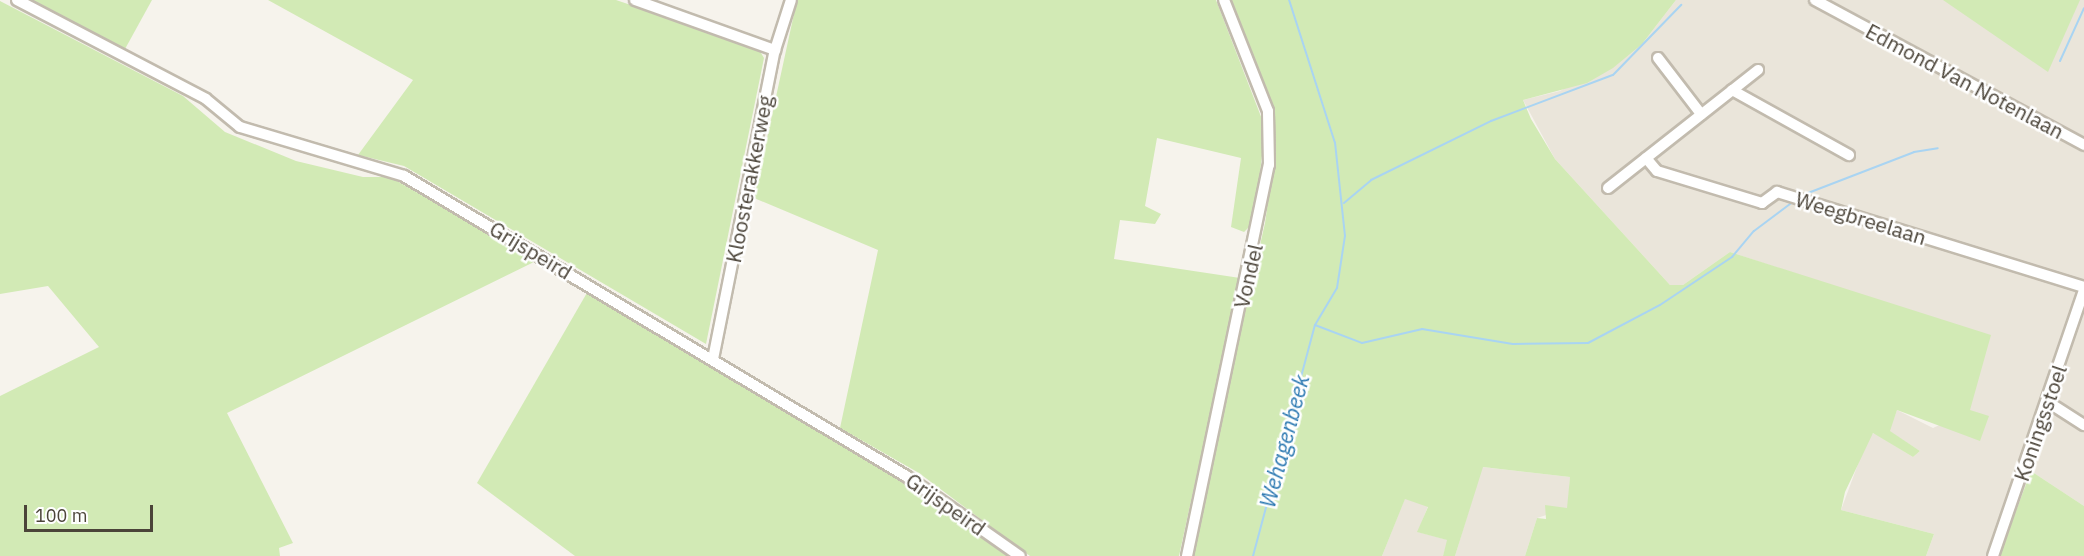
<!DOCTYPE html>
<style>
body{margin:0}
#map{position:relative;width:2084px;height:556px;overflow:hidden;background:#f6f3ec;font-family:"IBM Plex Sans",sans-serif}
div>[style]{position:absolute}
.residential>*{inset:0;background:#eae5da}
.green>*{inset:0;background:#d2eab5}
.stream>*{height:2px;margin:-1px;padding:0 1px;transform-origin:1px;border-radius:1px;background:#a9d4f2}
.roads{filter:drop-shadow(2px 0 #c2bbae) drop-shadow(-2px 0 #c2bbae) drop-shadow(0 2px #c2bbae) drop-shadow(0 -2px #c2bbae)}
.minor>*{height:10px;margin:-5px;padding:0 5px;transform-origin:5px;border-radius:5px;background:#fff}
span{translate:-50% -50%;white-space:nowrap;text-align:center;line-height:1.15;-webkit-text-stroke:5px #fff;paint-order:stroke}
.street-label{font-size:21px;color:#4b4439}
.water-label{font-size:22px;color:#2e7ab2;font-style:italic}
.scale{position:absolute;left:24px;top:505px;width:129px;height:27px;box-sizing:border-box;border:3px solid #4b4439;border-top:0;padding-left:8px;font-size:18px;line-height:21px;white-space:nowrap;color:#4b4439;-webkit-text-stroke:4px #fff;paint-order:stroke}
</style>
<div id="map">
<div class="residential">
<div style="clip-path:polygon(1676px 0,2084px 0,2084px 506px,2031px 471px,1999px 556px,1926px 556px,1934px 534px,1841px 510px,1868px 437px,1874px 433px,1913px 457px,1920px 451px,1889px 431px,1897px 410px,1933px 428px,1970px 411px,1800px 275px,1730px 252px,1683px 285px,1670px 285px,1555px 159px,1523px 100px,1560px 91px,1642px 44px)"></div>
<div style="clip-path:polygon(1482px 467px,1570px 477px,1568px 508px,1537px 518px,1525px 556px,1455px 556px)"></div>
<div style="clip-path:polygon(1405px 498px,1428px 506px,1418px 532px,1448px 540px,1443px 556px,1382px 556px)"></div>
</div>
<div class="green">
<div style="clip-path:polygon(30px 0,152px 0,125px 49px)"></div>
<div style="clip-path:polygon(268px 0,616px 0,758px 48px,764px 58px,706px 344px,404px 166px,358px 155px,413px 80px)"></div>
<div style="clip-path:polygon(797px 0,1216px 0,1265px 127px,1255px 221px,1244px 232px,1231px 227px,1241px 158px,1157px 138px,1145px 206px,1161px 214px,1155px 224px,1120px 220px,1114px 259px,1240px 278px,1179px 556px,1030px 556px,919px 473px,840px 428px,878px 250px,754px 198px)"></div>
<div style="clip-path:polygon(1228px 0,1676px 0,1642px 44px,1613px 68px,1587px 83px,1523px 100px,1531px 119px,1555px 159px,1670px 285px,1683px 285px,1730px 252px,1991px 335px,1970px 410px,1989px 416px,1980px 441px,1897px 410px,1890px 431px,1920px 451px,1913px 457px,1873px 433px,1845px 492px,1841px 510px,1934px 534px,1926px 556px,1525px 556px,1537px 518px,1546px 519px,1545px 505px,1567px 508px,1570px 477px,1483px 467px,1455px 556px,1443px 556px,1447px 540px,1417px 532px,1428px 507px,1405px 499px,1382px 556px,1190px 556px,1265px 223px,1275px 153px,1269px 101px)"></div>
<div style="clip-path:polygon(1943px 0,2080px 0,2048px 72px)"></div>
<div style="clip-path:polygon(0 1px,183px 96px,225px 132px,296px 161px,363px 177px,390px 177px,536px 261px,227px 413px,293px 543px,279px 548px,280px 556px,0 556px,0 396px,99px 347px,48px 286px,0 294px)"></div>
<div style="clip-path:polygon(588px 291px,899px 478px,1013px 556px,575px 556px,477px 483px)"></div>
<div style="clip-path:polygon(2031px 471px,2084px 506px,2084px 556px,1999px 556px)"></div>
</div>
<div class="stream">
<div style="left:2060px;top:61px;width:58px;rotate:-65.6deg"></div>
<div style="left:1808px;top:193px;width:114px;rotate:-21.1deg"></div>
<div style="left:1914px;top:152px;width:24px;rotate:-9deg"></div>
<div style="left:1344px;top:203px;width:35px;rotate:-40deg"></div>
<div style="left:1371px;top:180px;width:134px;rotate:-26.2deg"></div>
<div style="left:1491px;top:121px;width:130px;rotate:-20.7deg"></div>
<div style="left:1613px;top:75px;width:98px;rotate:-45.8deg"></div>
<div style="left:1315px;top:325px;width:50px;rotate:21deg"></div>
<div style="left:1362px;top:343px;width:62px;rotate:-13.1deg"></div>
<div style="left:1422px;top:329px;width:92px;rotate:9.4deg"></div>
<div style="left:1513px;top:344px;width:75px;rotate:-0.8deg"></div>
<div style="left:1588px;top:343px;width:81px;rotate:-27.8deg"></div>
<div style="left:1660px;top:305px;width:87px;rotate:-33.7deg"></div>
<div style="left:1732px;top:257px;width:34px;rotate:-50deg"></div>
<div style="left:1754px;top:231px;width:50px;rotate:-36.9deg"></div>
<div style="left:1253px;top:556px;width:239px;rotate:-75deg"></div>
<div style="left:1315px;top:325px;width:43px;rotate:-59.3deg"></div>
<div style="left:1337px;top:288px;width:53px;rotate:-81.3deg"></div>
<div style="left:1345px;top:236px;width:94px;rotate:-96.1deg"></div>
<div style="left:1335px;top:143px;width:150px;rotate:-107.8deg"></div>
</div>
<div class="roads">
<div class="minor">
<div style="left:17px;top:0;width:213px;rotate:27.6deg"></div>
<div style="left:206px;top:99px;width:44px;rotate:39.5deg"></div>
<div style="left:240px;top:127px;width:171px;rotate:16.6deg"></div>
<div style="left:404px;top:176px;width:585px;rotate:30.86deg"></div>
<div style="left:906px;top:476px;width:139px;rotate:35.1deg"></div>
<div style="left:635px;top:0;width:149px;rotate:19.7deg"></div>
<div style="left:1815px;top:0;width:306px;rotate:28.3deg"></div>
<div style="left:1658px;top:58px;width:71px;rotate:52.5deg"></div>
<div style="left:1732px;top:90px;width:134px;rotate:29.1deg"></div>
<div style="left:1646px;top:158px;width:17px;rotate:50deg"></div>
<div style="left:1657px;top:171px;width:110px;rotate:16.9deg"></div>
<div style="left:1762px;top:203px;width:19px;rotate:-36deg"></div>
<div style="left:1777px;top:192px;width:321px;rotate:17.2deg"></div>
<div style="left:1608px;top:188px;width:191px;rotate:-38.2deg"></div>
<div style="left:713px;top:359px;width:315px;rotate:-78.7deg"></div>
<div style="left:775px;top:50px;width:52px;rotate:-72.3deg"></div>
<div style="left:2048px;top:402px;width:43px;rotate:32.6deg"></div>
<div style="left:1187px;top:556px;width:400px;rotate:-78.2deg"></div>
<div style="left:1269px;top:165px;width:54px;rotate:-91.1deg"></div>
<div style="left:1268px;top:111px;width:119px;rotate:-111.6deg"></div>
<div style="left:1993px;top:556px;width:281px;rotate:-71.1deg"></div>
</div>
</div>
<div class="street-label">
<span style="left:1965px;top:81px;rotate:28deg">Edmond Van Notenlaan</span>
<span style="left:749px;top:179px;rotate:-79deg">Kloosterakkerweg</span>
<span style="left:1861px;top:218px;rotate:17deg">Weegbreelaan</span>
<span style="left:531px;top:250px;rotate:31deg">Grijspeird</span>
<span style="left:1248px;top:276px;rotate:-77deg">Vondel</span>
<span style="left:2040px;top:423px;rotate:-71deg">Koningsstoel</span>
<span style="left:946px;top:504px;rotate:35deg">Grijspeird</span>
</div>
<div class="water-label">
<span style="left:1284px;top:441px;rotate:-75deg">Wehagenbeek</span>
</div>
<div class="scale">100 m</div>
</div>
